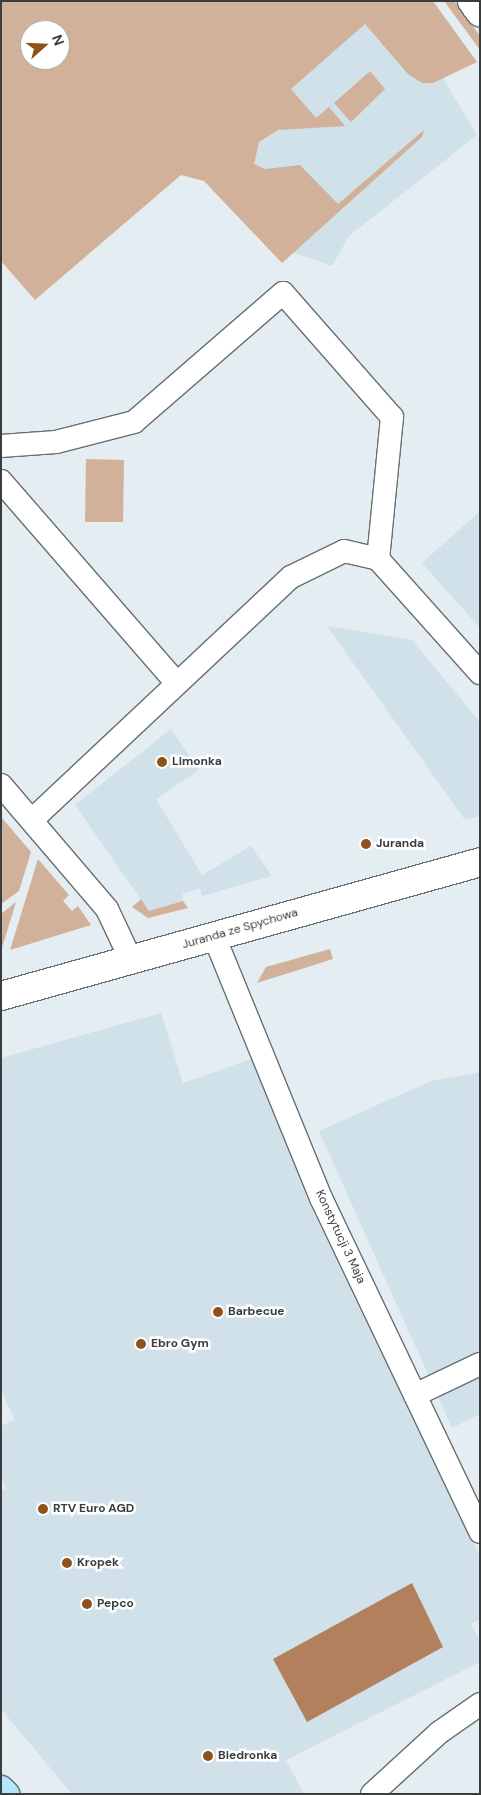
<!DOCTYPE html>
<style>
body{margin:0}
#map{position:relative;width:481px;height:1795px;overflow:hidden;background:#e4edf1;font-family:"DM Sans",sans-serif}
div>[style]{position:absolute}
.built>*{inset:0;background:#d0e1e9}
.green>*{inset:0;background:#d2b19a}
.water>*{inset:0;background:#b2805d}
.roads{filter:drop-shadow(1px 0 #676f72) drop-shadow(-1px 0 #676f72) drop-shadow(0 1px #676f72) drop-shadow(0 -1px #676f72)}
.minor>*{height:22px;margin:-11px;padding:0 11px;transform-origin:11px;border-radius:11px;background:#fff}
.tertiary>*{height:28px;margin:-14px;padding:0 14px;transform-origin:14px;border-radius:14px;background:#fff}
.primary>*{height:28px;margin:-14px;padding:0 14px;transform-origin:14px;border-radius:14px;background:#b2e6fb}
.dots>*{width:14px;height:14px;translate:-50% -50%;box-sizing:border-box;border:2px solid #fff;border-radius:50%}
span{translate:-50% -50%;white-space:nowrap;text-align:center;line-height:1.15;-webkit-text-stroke:5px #fff;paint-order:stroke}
.poi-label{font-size:12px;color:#393d3e;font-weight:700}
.left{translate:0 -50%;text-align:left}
.street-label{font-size:12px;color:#393d3e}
.frame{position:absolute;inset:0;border:2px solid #393d3e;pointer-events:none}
.north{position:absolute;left:20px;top:20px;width:50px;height:50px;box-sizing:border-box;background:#fff;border:1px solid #b0b1b2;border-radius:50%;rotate:70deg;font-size:14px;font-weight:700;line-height:20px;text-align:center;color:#393d3e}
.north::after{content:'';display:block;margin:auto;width:18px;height:22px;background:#91511a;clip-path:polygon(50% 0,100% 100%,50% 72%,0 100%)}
</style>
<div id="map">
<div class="built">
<div style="clip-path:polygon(385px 1px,397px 1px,477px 135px,349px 236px,332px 266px,292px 252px,205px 154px)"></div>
<div style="clip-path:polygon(480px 511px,480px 628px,422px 563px)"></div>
<div style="clip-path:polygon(327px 626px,412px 640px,480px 722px,480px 816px,465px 820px)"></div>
<div style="clip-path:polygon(171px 729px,199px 770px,156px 799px,202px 875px,251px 846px,272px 876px,202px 896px,200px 889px,191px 891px,183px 893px,183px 901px,149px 911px,75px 805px)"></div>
<div style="clip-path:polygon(161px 1013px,183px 1083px,251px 1059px,310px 1205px,480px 1557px,480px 1619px,471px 1624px,480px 1641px,480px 1662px,286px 1760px,304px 1794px,72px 1794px,1px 1709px,1px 1491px,6px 1488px,1px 1477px,1px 1426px,15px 1420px,1px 1390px,1px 1058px)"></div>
<div style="clip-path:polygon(480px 1072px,480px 1414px,452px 1428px,319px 1131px,431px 1081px)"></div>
</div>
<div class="green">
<div style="clip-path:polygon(evenodd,1px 1px,433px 1px,477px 62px,433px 83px,422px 83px,408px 74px,365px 24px,291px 89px,316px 118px,329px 107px,345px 126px,278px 130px,259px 142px,254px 164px,265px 169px,300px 165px,338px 204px,424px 130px,422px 137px,282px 263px,204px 181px,181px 175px,35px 300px,1px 261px,1px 1px,30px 30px,60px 30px,60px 60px,30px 60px,30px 30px)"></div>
<div style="clip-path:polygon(444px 1px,454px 1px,480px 36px,480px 50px)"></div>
<div style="clip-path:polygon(370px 71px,385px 89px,351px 122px,334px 103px)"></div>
<div style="clip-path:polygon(86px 459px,124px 460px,123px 522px,85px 522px)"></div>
<div style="clip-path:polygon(1px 817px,31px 852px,19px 891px,1px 904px)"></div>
<div style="clip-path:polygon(38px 859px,69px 895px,63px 901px,72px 911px,78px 906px,91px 925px,10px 950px)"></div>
<div style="clip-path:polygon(141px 899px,149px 911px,183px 901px,188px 908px,148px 918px,132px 907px)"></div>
<div style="clip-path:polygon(16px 902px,1px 951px,1px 914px)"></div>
<div style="clip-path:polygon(330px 949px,333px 959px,257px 983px,266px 967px)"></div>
</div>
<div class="water">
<div style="clip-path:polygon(412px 1583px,443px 1647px,307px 1722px,273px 1659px)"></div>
</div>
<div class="roads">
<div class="minor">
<div style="left:1px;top:446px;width:55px;rotate:-4.2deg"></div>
<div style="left:56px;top:442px;width:81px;rotate:-14.4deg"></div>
<div style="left:134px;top:422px;width:197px;rotate:-40.9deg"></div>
<div style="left:283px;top:293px;width:165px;rotate:48.7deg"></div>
<div style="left:392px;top:417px;width:143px;rotate:95.6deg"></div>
<div style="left:378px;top:559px;width:153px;rotate:48.2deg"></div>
<div style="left:1px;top:481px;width:267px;rotate:49deg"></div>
<div style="left:1px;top:785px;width:163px;rotate:49.5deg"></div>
<div style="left:107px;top:909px;width:56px;rotate:64.8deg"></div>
<div style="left:32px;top:820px;width:355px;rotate:-43.2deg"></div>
<div style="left:291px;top:577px;width:59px;rotate:-26.1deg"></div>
<div style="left:344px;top:551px;width:35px;rotate:13deg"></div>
<div style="left:214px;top:936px;width:283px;rotate:67.8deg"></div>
<div style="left:321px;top:1198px;width:370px;rotate:64.5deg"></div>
<div style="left:415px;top:1395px;width:72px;rotate:-25.5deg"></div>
<div style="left:372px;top:1794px;width:92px;rotate:-42.4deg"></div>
<div style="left:440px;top:1732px;width:49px;rotate:-35deg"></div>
</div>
<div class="tertiary">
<div style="left:472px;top:1px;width:14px;rotate:54deg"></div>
<div style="left:1px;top:996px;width:497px;rotate:-15.6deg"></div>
</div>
<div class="primary">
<div style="left:1px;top:1790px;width:6px;rotate:45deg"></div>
</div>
</div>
<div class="dots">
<div style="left:162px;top:762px;background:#91511a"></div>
<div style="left:366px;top:844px;background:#91511a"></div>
<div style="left:218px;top:1312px;background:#91511a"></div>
<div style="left:141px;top:1344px;background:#91511a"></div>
<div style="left:43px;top:1509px;background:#91511a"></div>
<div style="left:67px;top:1563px;background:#91511a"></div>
<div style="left:87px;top:1604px;background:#91511a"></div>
<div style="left:208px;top:1756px;background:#91511a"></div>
</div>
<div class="poi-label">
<span class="left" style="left:172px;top:762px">Limonka</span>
<span class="left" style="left:376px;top:844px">Juranda</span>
<span class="left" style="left:228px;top:1312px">Barbecue</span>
<span class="left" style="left:151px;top:1344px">Ebro Gym</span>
<span class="left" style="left:53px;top:1509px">RTV Euro AGD</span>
<span class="left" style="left:77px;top:1563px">Kropek</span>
<span class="left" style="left:97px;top:1604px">Pepco</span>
<span class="left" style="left:218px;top:1756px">Biedronka</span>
</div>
<div class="street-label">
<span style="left:240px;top:929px;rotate:-16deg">Juranda ze Spychowa</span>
<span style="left:340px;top:1237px;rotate:65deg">Konstytucji 3 Maja</span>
</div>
<div class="frame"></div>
<div class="north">N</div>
</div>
